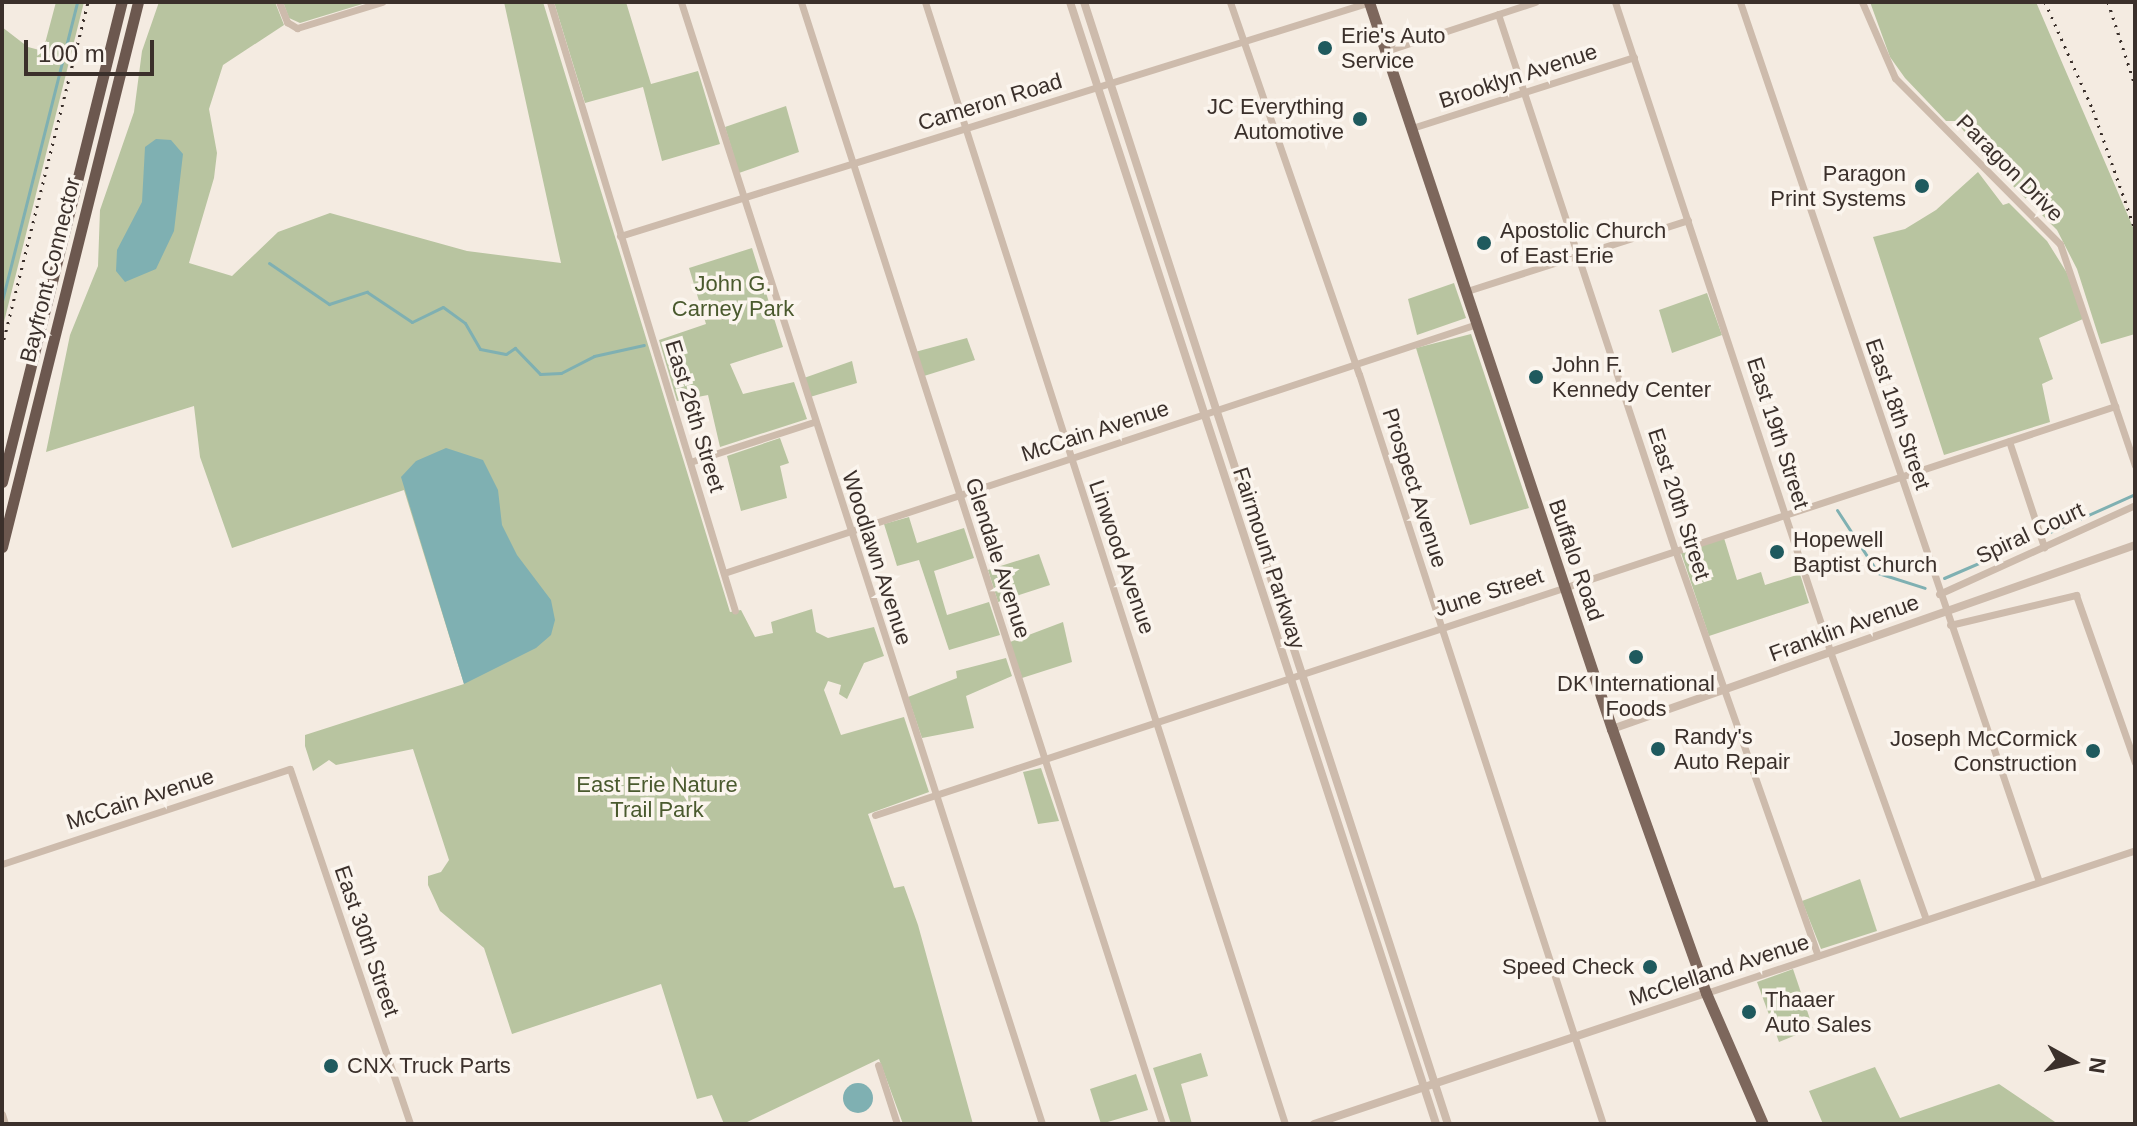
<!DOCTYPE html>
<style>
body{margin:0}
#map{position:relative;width:2137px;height:1126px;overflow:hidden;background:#f4ebe1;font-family:Helvetica,sans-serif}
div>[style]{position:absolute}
.green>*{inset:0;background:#b8c4a0}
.water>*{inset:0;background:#7fb0b2}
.round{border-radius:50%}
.stream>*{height:3px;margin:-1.5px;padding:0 1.5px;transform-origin:1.5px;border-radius:1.5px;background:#7fb0b2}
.minor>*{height:7px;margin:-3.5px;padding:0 3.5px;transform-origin:3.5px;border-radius:3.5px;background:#cdbbac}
.tertiary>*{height:8px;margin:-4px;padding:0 4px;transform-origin:4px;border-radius:4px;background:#cdbbac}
.primary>*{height:11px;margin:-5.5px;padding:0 5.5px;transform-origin:5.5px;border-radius:5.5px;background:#7d675c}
.trunk>*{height:11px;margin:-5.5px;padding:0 5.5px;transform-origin:5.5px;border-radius:5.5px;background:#6c584f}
.rail>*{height:3px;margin-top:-1.5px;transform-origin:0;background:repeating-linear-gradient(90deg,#3b302b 0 2px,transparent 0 8px)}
.dots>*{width:22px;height:22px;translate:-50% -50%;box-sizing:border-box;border:4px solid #fbf5ee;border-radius:50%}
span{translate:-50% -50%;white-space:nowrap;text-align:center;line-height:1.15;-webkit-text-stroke:7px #fbf5ee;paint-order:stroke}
.poi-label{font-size:22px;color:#3b302b}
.left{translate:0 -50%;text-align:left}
.right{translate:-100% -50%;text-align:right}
.street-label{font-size:22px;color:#3b302b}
.park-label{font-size:22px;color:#4a5a2e}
.frame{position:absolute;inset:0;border:4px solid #3b302b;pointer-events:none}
.north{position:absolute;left:2033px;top:1022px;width:80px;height:80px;-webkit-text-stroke:6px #fbf5ee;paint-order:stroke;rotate:98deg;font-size:22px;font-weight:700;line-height:32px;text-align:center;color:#3b302b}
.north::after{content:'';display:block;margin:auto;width:28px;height:36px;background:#3b302b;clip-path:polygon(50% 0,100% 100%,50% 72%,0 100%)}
.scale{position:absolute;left:24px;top:40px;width:130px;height:36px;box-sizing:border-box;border:4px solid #3b302b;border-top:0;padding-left:10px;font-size:24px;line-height:28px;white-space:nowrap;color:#3b302b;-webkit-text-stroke:6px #fbf5ee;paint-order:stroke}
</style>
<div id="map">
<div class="green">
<div style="clip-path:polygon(56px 2px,84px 2px,2px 330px,2px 27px,28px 47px,43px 51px)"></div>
<div style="clip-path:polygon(159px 2px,275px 2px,284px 25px,223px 65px,209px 109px,217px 153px,214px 178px,189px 263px,232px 276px,278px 232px,330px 213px,467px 251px,561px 263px,504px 2px,543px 2px,730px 612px,741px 610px,755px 637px,773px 633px,771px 622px,812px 609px,816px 632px,828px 638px,874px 627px,884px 656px,864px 663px,847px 699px,839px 694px,841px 685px,828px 681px,824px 690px,841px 735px,904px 717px,929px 792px,868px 814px,894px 888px,904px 886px,918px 925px,973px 1124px,903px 1124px,879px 1059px,743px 1124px,724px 1124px,712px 1095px,697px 1099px,661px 984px,512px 1034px,484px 948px,440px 911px,428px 885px,428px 876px,441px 872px,449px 860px,413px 749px,336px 765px,329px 760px,313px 771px,305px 746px,305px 735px,464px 684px,404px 490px,232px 548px,200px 457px,194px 406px,46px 452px,70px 335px,98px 266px,100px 210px,134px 112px,142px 51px)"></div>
<div style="clip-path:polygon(283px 2px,369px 2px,300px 23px,289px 18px)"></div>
<div style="clip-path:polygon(554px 2px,626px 2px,651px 84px,698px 71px,720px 144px,662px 161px,643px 87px,585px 103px)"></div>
<div style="clip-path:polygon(1870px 2px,2036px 2px,2135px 232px,2135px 334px,2101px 344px,2077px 269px,2057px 230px,2001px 174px,1996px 161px,1983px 156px,1956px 121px,1946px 121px,1905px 78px,1890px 57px)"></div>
<div style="clip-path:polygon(786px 106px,799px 152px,739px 173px,725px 127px)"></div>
<div style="clip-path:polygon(1978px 172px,2003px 205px,2009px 203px,2047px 241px,2067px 273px,2083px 319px,2039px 338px,2053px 379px,2042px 384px,2050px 422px,1944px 455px,1873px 237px,1905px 229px,1936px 210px)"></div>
<div style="clip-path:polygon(752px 248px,783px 347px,730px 364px,743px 394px,794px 382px,807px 419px,720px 447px,708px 395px,677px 401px,659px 340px,706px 324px,689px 268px)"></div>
<div style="clip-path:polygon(1454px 283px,1466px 318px,1417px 335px,1408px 299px)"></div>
<div style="clip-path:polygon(1707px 293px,1722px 335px,1672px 353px,1659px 310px)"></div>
<div style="clip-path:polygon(1471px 334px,1529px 508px,1470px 525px,1416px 348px)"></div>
<div style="clip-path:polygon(967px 338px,975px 360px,924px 376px,915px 352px)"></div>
<div style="clip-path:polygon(852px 361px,857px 383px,810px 397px,804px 378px)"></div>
<div style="clip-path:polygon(780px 438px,789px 463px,780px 466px,787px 498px,741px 511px,727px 456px)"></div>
<div style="clip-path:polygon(909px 517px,917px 543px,964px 528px,974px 558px,934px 571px,947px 615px,989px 602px,1000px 635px,949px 650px,919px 560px,897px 566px,884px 524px)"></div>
<div style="clip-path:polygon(1724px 538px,1737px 580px,1761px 572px,1765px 585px,1800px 574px,1809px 603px,1709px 636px,1681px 553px)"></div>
<div style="clip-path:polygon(1039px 554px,1050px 585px,998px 602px,988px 570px)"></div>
<div style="clip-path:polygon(1063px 622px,1072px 662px,1022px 678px,1010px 642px)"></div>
<div style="clip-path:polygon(1006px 658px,1012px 676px,966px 696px,974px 728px,922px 738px,908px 697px,957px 678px,956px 671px)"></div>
<div style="clip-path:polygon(1041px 768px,1059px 821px,1038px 824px,1023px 772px)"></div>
<div style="clip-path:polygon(1860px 879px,1877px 931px,1821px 949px,1802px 901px)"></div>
<div style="clip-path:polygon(1793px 969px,1813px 1028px,1779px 1042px,1757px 982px)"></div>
<div style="clip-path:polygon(1201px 1053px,1208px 1076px,1181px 1084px,1192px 1124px,1171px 1124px,1153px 1068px)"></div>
<div style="clip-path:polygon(1875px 1067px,1900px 1118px,1999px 1084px,2058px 1124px,1823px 1124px,1809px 1091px)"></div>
<div style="clip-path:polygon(1136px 1074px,1148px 1110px,1101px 1124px,1090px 1089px)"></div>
</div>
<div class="water">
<div style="clip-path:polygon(156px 139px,171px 140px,183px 154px,174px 231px,156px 269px,125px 282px,116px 271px,117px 250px,142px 202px,145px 147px)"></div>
<div style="clip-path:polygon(446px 448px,483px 460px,498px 490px,502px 525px,517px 555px,551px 600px,555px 620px,551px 635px,536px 648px,464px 684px,401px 477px,416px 461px)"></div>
<div class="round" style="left:843px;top:1083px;width:30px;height:30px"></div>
</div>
<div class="stream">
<div style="left:269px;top:263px;width:73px;rotate:34.3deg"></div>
<div style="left:329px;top:304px;width:40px;rotate:-18deg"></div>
<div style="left:367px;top:292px;width:54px;rotate:33.7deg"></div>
<div style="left:412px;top:322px;width:34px;rotate:-26deg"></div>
<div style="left:443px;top:307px;width:27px;rotate:36deg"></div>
<div style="left:465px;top:323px;width:30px;rotate:60deg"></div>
<div style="left:480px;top:349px;width:26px;rotate:11deg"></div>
<div style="left:506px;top:354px;width:11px;rotate:-34deg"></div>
<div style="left:515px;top:348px;width:36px;rotate:46deg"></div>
<div style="left:540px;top:374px;width:21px;rotate:-3deg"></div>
<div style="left:561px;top:373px;width:37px;rotate:-27deg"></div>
<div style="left:594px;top:356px;width:51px;rotate:-12.4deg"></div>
<div style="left:2px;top:301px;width:308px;rotate:-75.9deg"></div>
<div style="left:1837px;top:510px;width:75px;rotate:56.9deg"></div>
<div style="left:1878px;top:573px;width:49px;rotate:17.7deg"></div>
<div style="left:2050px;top:532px;width:91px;rotate:-24deg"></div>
<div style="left:1944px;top:578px;width:90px;rotate:-23.4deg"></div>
</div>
<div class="minor">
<div style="left:279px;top:2px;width:22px;rotate:68deg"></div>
<div style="left:287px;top:22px;width:12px;rotate:31deg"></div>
<div style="left:297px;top:28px;width:89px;rotate:-17deg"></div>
<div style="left:550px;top:2px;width:636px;rotate:73.1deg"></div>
<div style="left:681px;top:2px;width:1179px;rotate:72.16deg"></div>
<div style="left:801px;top:2px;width:1179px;rotate:72.16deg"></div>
<div style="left:925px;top:2px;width:1178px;rotate:72.21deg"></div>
<div style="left:1230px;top:2px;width:394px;rotate:70.9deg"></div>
<div style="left:1359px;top:374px;width:789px;rotate:71.98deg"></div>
<div style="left:1615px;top:2px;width:687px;rotate:71.67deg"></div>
<div style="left:1831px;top:654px;width:282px;rotate:70.3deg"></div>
<div style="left:1740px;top:2px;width:929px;rotate:71.23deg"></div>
<div style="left:1862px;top:2px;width:83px;rotate:66.5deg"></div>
<div style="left:1895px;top:78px;width:234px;rotate:45.2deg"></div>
<div style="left:2060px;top:244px;width:234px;rotate:71.3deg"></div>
<div style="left:1498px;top:14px;width:564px;rotate:71.73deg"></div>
<div style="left:1675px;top:550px;width:430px;rotate:70.6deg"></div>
<div style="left:1386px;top:51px;width:157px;rotate:-18.2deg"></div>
<div style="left:1412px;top:128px;width:233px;rotate:-17.7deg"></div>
<div style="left:620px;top:236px;width:786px;rotate:-17.33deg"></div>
<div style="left:1467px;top:291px;width:232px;rotate:-17.8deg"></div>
<div style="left:2009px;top:441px;width:112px;rotate:71.7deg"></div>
<div style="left:690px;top:462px;width:130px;rotate:-17.9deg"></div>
<div style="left:724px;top:573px;width:793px;rotate:-18.3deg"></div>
<div style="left:1939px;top:594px;width:215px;rotate:-24.4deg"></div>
<div style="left:1950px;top:625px;width:130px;rotate:-13.4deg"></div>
<div style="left:2076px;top:595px;width:178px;rotate:70.6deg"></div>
<div style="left:875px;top:815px;width:1306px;rotate:-18.25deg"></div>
<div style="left:2px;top:864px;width:303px;rotate:-18.3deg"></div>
<div style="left:290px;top:769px;width:375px;rotate:71.3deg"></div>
<div style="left:1706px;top:993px;width:452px;rotate:-18.4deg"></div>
<div style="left:878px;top:1065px;width:62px;rotate:72.1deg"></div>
<div style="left:2px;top:1114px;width:10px;rotate:73deg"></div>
</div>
<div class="tertiary">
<div style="left:1070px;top:2px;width:1180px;rotate:71.93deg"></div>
<div style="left:1084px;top:2px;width:1180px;rotate:72.03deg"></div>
<div style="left:1612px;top:729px;width:554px;rotate:-19.38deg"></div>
<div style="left:1314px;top:1124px;width:413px;rotate:-18.5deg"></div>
</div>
<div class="primary">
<div style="left:1369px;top:2px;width:767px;rotate:71.52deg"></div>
<div style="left:1612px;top:729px;width:280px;rotate:70.4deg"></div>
<div style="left:1706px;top:993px;width:143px;rotate:66.5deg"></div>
</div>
<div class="trunk">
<div style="left:2px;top:482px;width:495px;rotate:-76deg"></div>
<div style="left:2px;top:547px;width:562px;rotate:-75.99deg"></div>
</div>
<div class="rail">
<div style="left:2045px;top:2px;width:118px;rotate:66deg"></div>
<div style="left:2093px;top:110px;width:126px;rotate:70.6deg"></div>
<div style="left:2108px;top:2px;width:87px;rotate:72deg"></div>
<div style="left:2px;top:347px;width:356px;rotate:-76deg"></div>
</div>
<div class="dots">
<div style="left:1325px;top:48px;background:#1f5a5e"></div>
<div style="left:1360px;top:119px;background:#1f5a5e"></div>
<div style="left:1922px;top:186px;background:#1f5a5e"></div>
<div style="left:1484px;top:243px;background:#1f5a5e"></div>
<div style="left:1536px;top:377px;background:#1f5a5e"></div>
<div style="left:1777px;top:552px;background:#1f5a5e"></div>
<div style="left:1636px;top:657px;background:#1f5a5e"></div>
<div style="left:1658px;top:749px;background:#1f5a5e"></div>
<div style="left:2093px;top:751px;background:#1f5a5e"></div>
<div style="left:1650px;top:967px;background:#1f5a5e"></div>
<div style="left:1749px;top:1012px;background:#1f5a5e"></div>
<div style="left:331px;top:1066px;background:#1f5a5e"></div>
</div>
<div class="poi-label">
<span class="left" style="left:1341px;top:48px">Erie's Auto<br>Service</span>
<span class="right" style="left:1344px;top:119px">JC Everything<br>Automotive</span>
<span class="right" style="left:1906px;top:186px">Paragon<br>Print Systems</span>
<span class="left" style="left:1500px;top:243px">Apostolic Church<br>of East Erie</span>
<span class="left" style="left:1552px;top:377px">John F.<br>Kennedy Center</span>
<span class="left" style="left:1793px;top:552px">Hopewell<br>Baptist Church</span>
<span style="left:1636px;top:696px">DK International<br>Foods</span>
<span class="left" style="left:1674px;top:749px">Randy's<br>Auto Repair</span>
<span class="right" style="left:2077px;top:751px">Joseph McCormick<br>Construction</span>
<span class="right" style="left:1634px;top:967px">Speed Check</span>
<span class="left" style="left:1765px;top:1012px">Thaaer<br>Auto Sales</span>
<span class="left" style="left:347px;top:1066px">CNX Truck Parts</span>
</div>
<div class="street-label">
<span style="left:1518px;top:76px;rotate:-18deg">Brooklyn Avenue</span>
<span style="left:990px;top:102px;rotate:-17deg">Cameron Road</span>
<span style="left:2010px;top:168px;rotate:45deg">Paragon Drive</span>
<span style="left:50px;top:270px;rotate:-76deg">Bayfront Connector</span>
<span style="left:1898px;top:414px;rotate:71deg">East 18th Street</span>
<span style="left:695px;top:416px;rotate:73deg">East 26th Street</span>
<span style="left:1095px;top:431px;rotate:-18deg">McCain Avenue</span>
<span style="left:1778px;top:433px;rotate:72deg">East 19th Street</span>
<span style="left:1415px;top:488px;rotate:72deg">Prospect Avenue</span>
<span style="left:1679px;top:504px;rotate:72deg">East 20th Street</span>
<span style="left:2030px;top:533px;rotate:-25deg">Spiral Court</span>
<span style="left:1122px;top:557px;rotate:71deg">Linwood Avenue</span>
<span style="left:877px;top:558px;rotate:72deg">Woodlawn Avenue</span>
<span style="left:998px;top:558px;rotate:72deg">Glendale Avenue</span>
<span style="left:1269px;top:558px;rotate:72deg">Fairmount Parkway</span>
<span style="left:1576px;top:560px;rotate:71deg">Buffalo Road</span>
<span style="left:1489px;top:592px;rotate:-18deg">June Street</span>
<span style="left:1844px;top:628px;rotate:-20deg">Franklin Avenue</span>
<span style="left:140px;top:799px;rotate:-18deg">McCain Avenue</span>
<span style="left:367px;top:941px;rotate:71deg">East 30th Street</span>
<span style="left:1719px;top:970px;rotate:-18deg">McClelland Avenue</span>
</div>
<div class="park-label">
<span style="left:733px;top:296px">John G.<br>Carney Park</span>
<span style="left:657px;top:797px">East Erie Nature<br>Trail Park</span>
</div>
<div class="frame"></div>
<div class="north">N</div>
<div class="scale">100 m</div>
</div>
